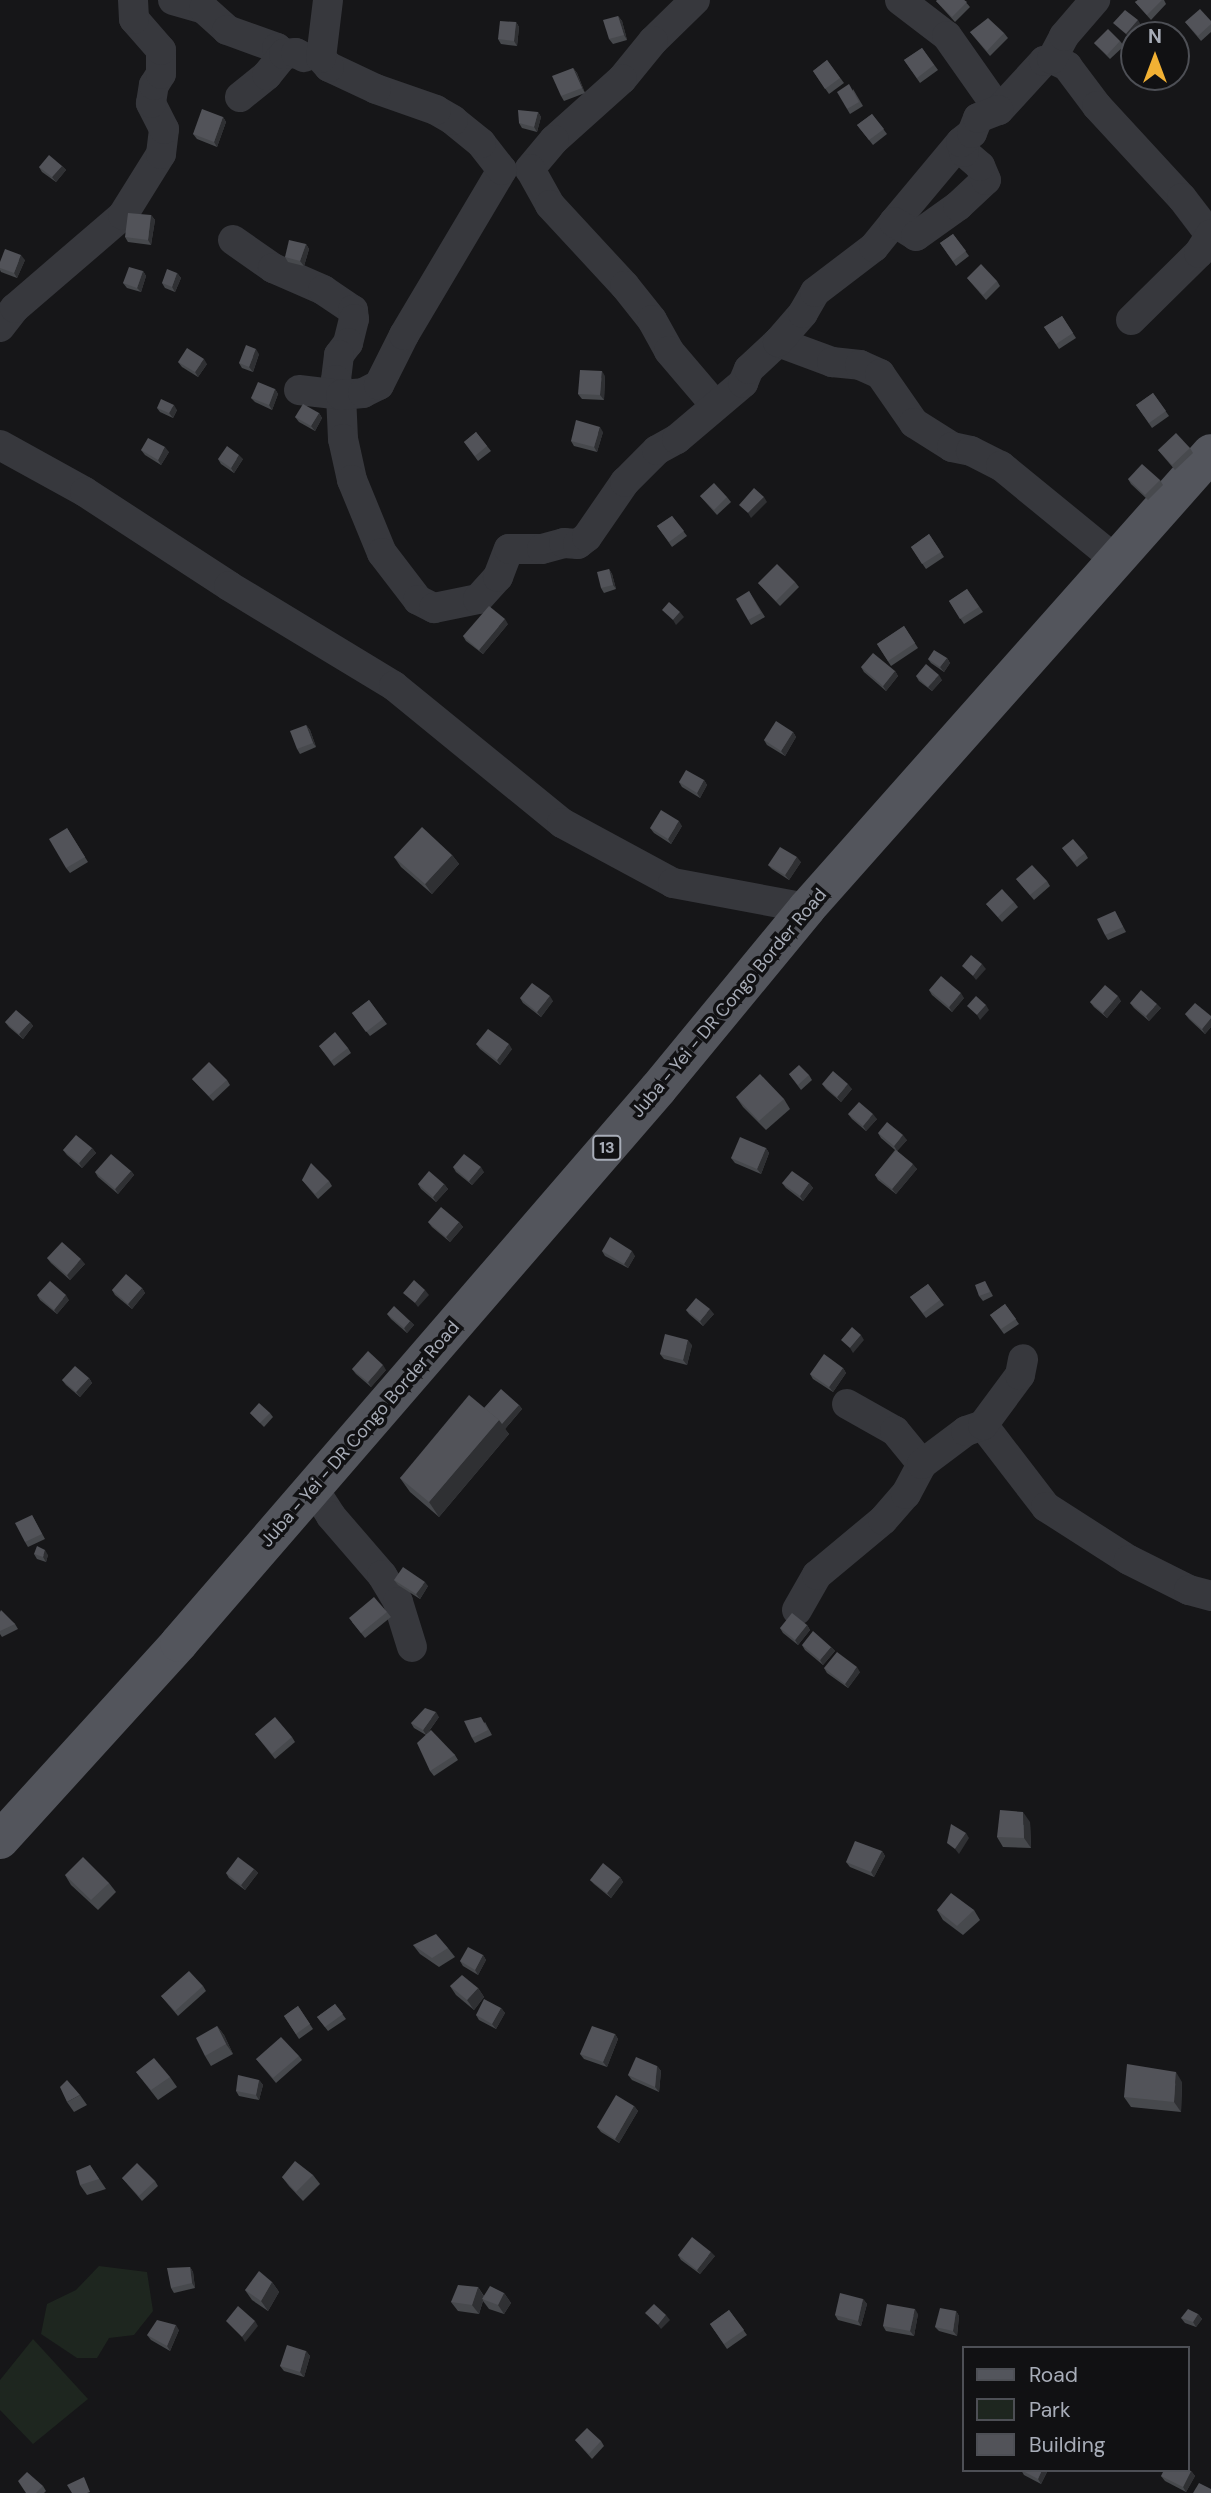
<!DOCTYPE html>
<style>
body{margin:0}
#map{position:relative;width:1211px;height:2493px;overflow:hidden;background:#161618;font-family:"DM Sans",sans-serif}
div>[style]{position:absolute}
.green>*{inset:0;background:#1e261f}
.minor>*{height:30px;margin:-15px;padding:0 15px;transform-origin:15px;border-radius:15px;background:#37383d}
.primary>*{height:38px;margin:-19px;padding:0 19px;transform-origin:19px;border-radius:19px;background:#53555c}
.wall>*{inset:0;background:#47494d}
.shaded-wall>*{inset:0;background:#2f3033}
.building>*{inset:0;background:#525359}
span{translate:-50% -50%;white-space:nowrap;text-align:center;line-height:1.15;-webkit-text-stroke:7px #111113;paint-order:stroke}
.shield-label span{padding:2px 5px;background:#111113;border:2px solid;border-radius:5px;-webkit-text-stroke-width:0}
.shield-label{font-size:16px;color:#a8adb8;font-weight:700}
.street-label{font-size:18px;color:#a8adb8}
.legend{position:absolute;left:962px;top:2346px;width:228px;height:126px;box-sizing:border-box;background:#111113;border:2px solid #4d4f55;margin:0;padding:9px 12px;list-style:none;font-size:21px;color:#a8adb8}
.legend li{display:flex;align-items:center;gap:14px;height:35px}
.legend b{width:35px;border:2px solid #4d4f55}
.north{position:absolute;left:1120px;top:21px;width:70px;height:70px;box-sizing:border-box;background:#111113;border:2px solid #4d4f55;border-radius:50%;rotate:0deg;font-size:19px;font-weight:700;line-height:28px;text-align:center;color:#a8adb8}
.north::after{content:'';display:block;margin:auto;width:24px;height:32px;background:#f2b134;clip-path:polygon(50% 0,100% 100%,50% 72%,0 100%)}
</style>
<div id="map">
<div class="green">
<div style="clip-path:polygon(99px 2266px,147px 2272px,153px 2311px,134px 2335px,109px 2338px,97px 2358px,77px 2358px,41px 2334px,47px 2304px,76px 2290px)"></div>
<div style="clip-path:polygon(33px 2339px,88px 2399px,33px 2444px,0 2410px,0 2380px)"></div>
</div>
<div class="minor">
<div style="left:173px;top:0;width:32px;rotate:16deg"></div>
<div style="left:204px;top:9px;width:31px;rotate:42deg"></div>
<div style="left:227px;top:30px;width:53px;rotate:19.8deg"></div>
<div style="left:277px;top:48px;width:9px;rotate:41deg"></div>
<div style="left:695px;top:0;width:59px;rotate:135.7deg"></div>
<div style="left:653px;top:41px;width:49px;rotate:129.2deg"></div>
<div style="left:622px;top:79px;width:91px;rotate:138.1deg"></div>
<div style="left:554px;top:140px;width:38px;rotate:130deg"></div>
<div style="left:530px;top:169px;width:41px;rotate:60.9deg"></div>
<div style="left:550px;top:205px;width:110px;rotate:47.2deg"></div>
<div style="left:625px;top:286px;width:43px;rotate:51.5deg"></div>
<div style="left:652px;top:320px;width:35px;rotate:61deg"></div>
<div style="left:669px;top:351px;width:71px;rotate:49.6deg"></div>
<div style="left:900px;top:0;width:59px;rotate:37.5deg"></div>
<div style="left:947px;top:36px;width:90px;rotate:54.9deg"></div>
<div style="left:999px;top:110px;width:67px;rotate:-47.4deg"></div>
<div style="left:1044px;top:61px;width:8px;rotate:-14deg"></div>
<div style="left:1052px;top:59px;width:17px;rotate:25deg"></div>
<div style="left:1067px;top:66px;width:50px;rotate:53.1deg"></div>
<div style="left:1097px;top:106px;width:125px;rotate:47.3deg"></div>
<div style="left:1182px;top:198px;width:48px;rotate:52.7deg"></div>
<div style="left:1052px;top:59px;width:26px;rotate:-62deg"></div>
<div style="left:1064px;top:36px;width:48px;rotate:-49.3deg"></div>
<div style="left:240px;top:97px;width:35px;rotate:-39deg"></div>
<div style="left:267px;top:75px;width:27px;rotate:-51deg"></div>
<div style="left:284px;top:54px;width:12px;rotate:-5deg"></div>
<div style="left:296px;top:53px;width:9px;rotate:27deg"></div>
<div style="left:894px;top:222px;width:104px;rotate:-50.1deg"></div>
<div style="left:233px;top:240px;width:49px;rotate:35deg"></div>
<div style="left:273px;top:268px;width:55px;rotate:23.7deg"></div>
<div style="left:323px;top:290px;width:36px;rotate:34deg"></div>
<div style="left:353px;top:310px;width:9px;rotate:84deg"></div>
<div style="left:354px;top:319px;width:25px;rotate:104deg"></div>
<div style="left:348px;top:343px;width:15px;rotate:127deg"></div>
<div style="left:339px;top:355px;width:25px;rotate:97deg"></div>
<div style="left:336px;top:380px;width:16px;rotate:72deg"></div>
<div style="left:341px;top:395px;width:44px;rotate:87.4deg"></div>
<div style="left:343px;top:439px;width:42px;rotate:77.6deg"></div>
<div style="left:352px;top:480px;width:79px;rotate:67.7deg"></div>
<div style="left:382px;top:553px;width:59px;rotate:52.5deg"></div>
<div style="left:418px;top:600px;width:18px;rotate:27deg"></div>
<div style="left:434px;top:608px;width:45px;rotate:-11.6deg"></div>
<div style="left:478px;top:599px;width:30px;rotate:-48deg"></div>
<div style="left:498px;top:577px;width:30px;rotate:-69deg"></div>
<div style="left:509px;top:549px;width:33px"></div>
<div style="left:542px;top:549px;width:23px;rotate:-15deg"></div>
<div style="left:564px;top:543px;width:14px;rotate:4deg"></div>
<div style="left:578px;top:544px;width:11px;rotate:-38deg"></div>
<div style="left:587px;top:537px;width:67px;rotate:-55.4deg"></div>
<div style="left:625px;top:482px;width:45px;rotate:-45deg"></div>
<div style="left:657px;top:450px;width:23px;rotate:-29deg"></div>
<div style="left:677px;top:439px;width:87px;rotate:-40.3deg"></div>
<div style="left:743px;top:383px;width:15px;rotate:-67deg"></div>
<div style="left:749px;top:369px;width:40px;rotate:-43deg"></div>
<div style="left:778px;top:342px;width:58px;rotate:20.3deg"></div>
<div style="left:832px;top:362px;width:28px;rotate:6deg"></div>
<div style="left:860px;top:365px;width:22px;rotate:24deg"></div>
<div style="left:880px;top:374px;width:60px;rotate:55.2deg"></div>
<div style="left:914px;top:423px;width:45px;rotate:32.3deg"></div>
<div style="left:952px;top:447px;width:19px;rotate:12deg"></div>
<div style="left:971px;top:451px;width:34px;rotate:27deg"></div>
<div style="left:1001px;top:466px;width:149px;rotate:39.3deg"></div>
<div style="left:1131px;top:320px;width:95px;rotate:-44.6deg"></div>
<div style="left:1199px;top:253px;width:22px;rotate:-58deg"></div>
<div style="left:0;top:327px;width:24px;rotate:-52deg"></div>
<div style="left:15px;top:308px;width:143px;rotate:-40.7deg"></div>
<div style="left:123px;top:215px;width:72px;rotate:-58.1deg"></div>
<div style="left:161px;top:154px;width:25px;rotate:-83deg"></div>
<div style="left:164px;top:129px;width:29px;rotate:-117deg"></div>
<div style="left:151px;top:103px;width:18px;rotate:-81deg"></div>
<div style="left:154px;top:85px;width:13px;rotate:-58deg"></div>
<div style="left:161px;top:74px;width:24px;rotate:-90deg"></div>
<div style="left:161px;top:50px;width:41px;rotate:-131.1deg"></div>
<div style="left:134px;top:19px;width:19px;rotate:-93deg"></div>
<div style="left:778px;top:342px;width:38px;rotate:-49deg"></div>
<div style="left:803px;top:313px;width:24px;rotate:-60deg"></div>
<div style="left:815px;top:292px;width:74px;rotate:-37.3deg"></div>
<div style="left:874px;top:247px;width:32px;rotate:-51deg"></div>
<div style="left:894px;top:222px;width:26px;rotate:32deg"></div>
<div style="left:916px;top:236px;width:52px;rotate:-35.5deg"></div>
<div style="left:958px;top:206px;width:38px;rotate:-43deg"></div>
<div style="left:986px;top:180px;width:15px;rotate:-113deg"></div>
<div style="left:980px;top:166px;width:21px;rotate:-139deg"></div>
<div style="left:964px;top:152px;width:10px;rotate:-107deg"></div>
<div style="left:961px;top:142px;width:14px;rotate:-39deg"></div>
<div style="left:972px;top:133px;width:16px;rotate:-68deg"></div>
<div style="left:978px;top:118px;width:22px;rotate:-21deg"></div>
<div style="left:299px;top:390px;width:42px;rotate:6.8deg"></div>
<div style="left:341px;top:395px;width:22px;rotate:-5deg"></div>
<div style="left:363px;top:393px;width:18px;rotate:-27deg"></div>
<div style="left:379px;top:385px;width:56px;rotate:-63.4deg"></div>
<div style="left:404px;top:335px;width:192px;rotate:-59.3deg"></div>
<div style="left:502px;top:170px;width:34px;rotate:-128deg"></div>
<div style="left:481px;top:143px;width:36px;rotate:-141deg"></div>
<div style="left:453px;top:120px;width:20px;rotate:-150deg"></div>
<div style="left:436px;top:110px;width:64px;rotate:-160.7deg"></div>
<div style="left:376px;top:89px;width:52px;rotate:-154.9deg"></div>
<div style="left:329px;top:67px;width:12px;rotate:-132deg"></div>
<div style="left:321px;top:58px;width:58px;rotate:-83.1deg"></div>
<div style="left:0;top:445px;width:97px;rotate:28.9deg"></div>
<div style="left:85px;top:492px;width:172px;rotate:33.1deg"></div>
<div style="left:229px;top:586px;width:193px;rotate:31.2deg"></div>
<div style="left:394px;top:686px;width:217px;rotate:39.2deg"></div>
<div style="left:562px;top:823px;width:126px;rotate:28.4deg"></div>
<div style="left:673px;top:883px;width:136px;rotate:10.6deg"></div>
<div style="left:847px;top:1404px;width:55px;rotate:29.4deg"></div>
<div style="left:895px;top:1431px;width:43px;rotate:50.7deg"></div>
<div style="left:983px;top:1425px;width:103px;rotate:52.5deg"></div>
<div style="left:1046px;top:1507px;width:98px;rotate:32.6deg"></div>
<div style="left:1129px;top:1560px;width:67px;rotate:26.6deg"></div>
<div style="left:1189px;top:1590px;width:23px;rotate:15deg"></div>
<div style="left:313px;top:1488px;width:33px;rotate:57deg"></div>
<div style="left:331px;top:1516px;width:78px;rotate:49.2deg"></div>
<div style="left:382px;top:1575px;width:31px;rotate:59deg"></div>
<div style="left:398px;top:1602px;width:47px;rotate:72.7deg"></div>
<div style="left:797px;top:1610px;width:40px;rotate:-60.3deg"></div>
<div style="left:817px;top:1575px;width:86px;rotate:-39.8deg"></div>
<div style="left:883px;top:1520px;width:35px;rotate:-49deg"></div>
<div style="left:906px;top:1494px;width:34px;rotate:-62deg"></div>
<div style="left:922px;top:1464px;width:55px;rotate:-36.9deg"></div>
<div style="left:966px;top:1431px;width:18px;rotate:-19deg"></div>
<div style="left:983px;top:1425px;width:62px;rotate:-53.5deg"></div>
<div style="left:1020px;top:1375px;width:16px;rotate:-79deg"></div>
</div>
<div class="primary">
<div style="left:0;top:1840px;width:266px;rotate:-47.7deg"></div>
<div style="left:179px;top:1643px;width:732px;rotate:-49.15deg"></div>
<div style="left:658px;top:1089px;width:234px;rotate:-50.5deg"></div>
<div style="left:807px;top:908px;width:608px;rotate:-48.4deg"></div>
</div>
<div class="wall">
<div style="clip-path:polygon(964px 0,970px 7px,955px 22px,936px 1px)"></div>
<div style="clip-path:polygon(1138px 0,1164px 0,1166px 4px,1151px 20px,1135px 2px)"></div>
<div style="clip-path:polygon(618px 16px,622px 21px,627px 40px,613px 44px,609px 39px)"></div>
<div style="clip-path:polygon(1211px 21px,1211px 32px,1201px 41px,1185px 22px)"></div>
<div style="clip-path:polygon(516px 22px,519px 27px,517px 46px,501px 44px,498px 39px)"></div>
<div style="clip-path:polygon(970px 32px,1004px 33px,1008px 38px,990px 56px)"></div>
<div style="clip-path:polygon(1120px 41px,1124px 46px,1110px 59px,1094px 43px)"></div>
<div style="clip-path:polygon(922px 48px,938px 70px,920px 83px,904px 60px)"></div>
<div style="clip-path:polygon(827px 60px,844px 83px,829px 94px,813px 71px)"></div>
<div style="clip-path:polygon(573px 68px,577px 73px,585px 93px,564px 101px,561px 96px)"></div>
<div style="clip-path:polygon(853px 89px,863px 106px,850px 114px,847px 109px)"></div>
<div style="clip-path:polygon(538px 112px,541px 117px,537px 132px,522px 128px,519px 123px)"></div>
<div style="clip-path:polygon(872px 114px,887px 134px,873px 145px,857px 125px)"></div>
<div style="clip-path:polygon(223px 117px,226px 122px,217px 147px,197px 139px,193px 134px)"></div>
<div style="clip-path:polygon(62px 166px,66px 170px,56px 182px,42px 172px,39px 167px)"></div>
<div style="clip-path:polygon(151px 215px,155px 220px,151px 245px,128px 242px,125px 237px)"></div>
<div style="clip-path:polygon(953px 234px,969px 256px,956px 266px,940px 243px)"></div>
<div style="clip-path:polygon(306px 244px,309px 249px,304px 266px,288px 262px,285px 257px)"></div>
<div style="clip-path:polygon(25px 260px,17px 278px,1px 272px,0 270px,0 262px)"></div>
<div style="clip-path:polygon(143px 271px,146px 276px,141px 292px,127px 288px,123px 283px)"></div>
<div style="clip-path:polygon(177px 273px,181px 278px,175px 292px,165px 288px,162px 283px)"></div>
<div style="clip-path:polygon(967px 278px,997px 281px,1000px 286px,986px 300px)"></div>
<div style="clip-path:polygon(1062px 316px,1076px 338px,1059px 349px,1044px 327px)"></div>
<div style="clip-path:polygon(259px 354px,253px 372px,242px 368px,239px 363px)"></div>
<div style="clip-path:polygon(178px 362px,207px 364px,198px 377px,182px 367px)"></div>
<div style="clip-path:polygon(605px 376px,604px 400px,582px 399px,578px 394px)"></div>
<div style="clip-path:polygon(275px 389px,278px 394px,272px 410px,255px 402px,251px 398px)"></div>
<div style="clip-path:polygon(1153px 393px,1169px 416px,1152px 428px,1136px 405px)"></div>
<div style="clip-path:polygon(157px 408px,177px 410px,173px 418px,160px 412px)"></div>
<div style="clip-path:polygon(319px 413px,322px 418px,315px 431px,299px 422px,295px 417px)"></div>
<div style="clip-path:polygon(476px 432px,491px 451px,478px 461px,464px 442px)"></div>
<div style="clip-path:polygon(603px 432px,597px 452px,574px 446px,571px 441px)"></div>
<div style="clip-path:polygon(1190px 448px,1193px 453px,1175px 470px,1158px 450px)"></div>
<div style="clip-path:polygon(141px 450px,169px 452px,161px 465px,145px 455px)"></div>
<div style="clip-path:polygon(218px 459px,243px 459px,234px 473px,221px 464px)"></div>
<div style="clip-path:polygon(1128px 479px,1160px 480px,1163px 485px,1148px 500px,1131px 484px)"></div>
<div style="clip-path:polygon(700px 496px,727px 497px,731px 502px,717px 515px)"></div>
<div style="clip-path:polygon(672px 516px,687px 536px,672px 547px,657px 526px)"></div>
<div style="clip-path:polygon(929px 534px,944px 557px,926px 569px,911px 547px)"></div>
<div style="clip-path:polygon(609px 569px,612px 574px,616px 589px,604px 593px,601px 588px)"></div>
<div style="clip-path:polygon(795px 582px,799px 587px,780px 606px,758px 583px)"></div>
<div style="clip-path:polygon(967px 589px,983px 612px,964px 624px,949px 601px)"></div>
<div style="clip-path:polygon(749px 591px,765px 617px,751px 625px,748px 620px)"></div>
<div style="clip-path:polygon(508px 624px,483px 654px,466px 641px,463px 636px)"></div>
<div style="clip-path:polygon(904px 626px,918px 648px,891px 666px,877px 644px)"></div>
<div style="clip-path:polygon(947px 658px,950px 663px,944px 672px,931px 663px,928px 659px)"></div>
<div style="clip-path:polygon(861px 667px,895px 671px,898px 676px,886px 691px,864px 672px)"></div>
<div style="clip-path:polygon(916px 676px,942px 680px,932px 691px,919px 681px)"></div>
<div style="clip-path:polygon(306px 725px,310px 730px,316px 747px,300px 754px,297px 749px)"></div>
<div style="clip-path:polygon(793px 732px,796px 737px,785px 756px,767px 745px,764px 740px)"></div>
<div style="clip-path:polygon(704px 780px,707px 785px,700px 798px,682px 787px,679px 782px)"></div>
<div style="clip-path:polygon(682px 826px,671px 844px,654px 833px,650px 828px)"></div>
<div style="clip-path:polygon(67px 828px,88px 862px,70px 873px,66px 868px)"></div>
<div style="clip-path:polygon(1062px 848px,1085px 853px,1088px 858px,1077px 867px)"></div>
<div style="clip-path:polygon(452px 855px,459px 864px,432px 894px,401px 867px,394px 857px)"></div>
<div style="clip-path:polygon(801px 862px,789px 880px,772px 869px,768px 865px)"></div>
<div style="clip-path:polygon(1016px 879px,1047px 881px,1050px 886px,1034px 900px)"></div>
<div style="clip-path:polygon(1014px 902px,1018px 907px,1002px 922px,986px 904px)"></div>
<div style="clip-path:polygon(1115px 911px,1126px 932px,1108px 940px,1105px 935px)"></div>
<div style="clip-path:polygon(929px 990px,964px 998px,952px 1012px,932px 995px)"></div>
<div style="clip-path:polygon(520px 998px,553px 1001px,541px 1017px,523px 1003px)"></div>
<div style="clip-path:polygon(369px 1000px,387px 1024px,370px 1036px,352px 1013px)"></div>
<div style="clip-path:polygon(1121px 1001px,1107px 1018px,1094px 1007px,1090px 1002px)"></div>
<div style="clip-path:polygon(1130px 1003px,1161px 1008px,1149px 1021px,1134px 1008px)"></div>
<div style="clip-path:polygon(1185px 1014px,1211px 1016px,1211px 1027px,1205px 1034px,1189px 1019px)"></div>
<div style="clip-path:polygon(5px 1022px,30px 1022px,33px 1026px,23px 1039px,9px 1027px)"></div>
<div style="clip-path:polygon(476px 1044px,512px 1049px,500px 1065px,480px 1049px)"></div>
<div style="clip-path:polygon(319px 1046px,348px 1048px,351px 1053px,334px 1066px)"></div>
<div style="clip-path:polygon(789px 1074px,809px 1075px,812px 1080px,801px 1090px)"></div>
<div style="clip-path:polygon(192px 1079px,227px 1080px,230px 1085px,213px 1101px)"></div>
<div style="clip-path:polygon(822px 1084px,852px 1089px,841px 1102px,826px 1089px)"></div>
<div style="clip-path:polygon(736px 1097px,784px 1099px,790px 1109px,766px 1130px,743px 1107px)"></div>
<div style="clip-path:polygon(848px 1114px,877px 1119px,866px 1131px,852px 1119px)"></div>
<div style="clip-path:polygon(878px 1133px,907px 1140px,897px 1151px,917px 1169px,896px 1194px,878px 1180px,875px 1175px,895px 1150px,881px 1138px)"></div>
<div style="clip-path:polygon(92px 1148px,96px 1153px,82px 1168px,67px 1155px,63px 1150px)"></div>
<div style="clip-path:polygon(766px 1148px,769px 1153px,761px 1174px,735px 1163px,731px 1158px)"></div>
<div style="clip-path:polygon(453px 1167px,484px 1172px,472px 1185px,456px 1172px)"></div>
<div style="clip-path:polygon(131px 1171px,134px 1175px,118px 1194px,98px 1177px,95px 1172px)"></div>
<div style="clip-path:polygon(302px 1180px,329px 1181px,332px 1186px,318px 1199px)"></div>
<div style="clip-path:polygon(782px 1183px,809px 1183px,813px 1188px,803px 1201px,786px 1188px)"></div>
<div style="clip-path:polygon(418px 1184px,444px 1184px,448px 1189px,436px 1202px,421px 1189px)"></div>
<div style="clip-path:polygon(428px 1222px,459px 1222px,463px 1227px,450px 1242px,432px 1227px)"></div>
<div style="clip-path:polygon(602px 1251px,635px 1256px,628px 1268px,605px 1256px)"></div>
<div style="clip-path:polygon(47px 1258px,85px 1264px,70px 1280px,51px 1263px)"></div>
<div style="clip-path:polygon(985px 1281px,993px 1296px,983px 1301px,979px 1296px)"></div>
<div style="clip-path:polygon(928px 1284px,944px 1305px,926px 1318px,910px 1297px)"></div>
<div style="clip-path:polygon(142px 1288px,145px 1293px,132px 1309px,115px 1295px,112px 1290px)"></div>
<div style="clip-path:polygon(37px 1295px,69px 1300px,57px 1314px,40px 1300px)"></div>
<div style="clip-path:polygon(1005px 1304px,1019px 1324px,1004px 1334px,990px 1315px)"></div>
<div style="clip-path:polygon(686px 1310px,714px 1314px,703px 1326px,689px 1314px)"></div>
<div style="clip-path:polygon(387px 1314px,410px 1321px,414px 1325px,407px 1333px,391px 1319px)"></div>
<div style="clip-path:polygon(692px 1345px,687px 1365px,664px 1359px,660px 1354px)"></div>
<div style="clip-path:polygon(843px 1368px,846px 1373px,833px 1392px,813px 1379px,810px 1374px)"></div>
<div style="clip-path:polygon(352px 1369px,386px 1370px,371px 1387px,356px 1374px)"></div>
<div style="clip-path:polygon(89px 1378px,92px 1383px,80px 1397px,66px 1385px,62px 1380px)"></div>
<div style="clip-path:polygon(519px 1405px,522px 1409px,505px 1429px,509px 1434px,439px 1517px,410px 1492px,400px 1478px,484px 1408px)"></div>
<div style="clip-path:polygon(250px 1413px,270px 1413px,273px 1417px,264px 1427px)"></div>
<div style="clip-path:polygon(32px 1515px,45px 1539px,28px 1547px,25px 1542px)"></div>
<div style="clip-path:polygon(34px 1554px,48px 1555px,46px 1562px,37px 1559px)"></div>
<div style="clip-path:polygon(394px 1580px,428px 1586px,420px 1599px,398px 1585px)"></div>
<div style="clip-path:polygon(0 1612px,15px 1624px,18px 1629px,2px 1637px,0 1634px)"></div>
<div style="clip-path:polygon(387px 1612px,391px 1617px,365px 1638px,352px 1622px)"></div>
<div style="clip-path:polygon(807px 1625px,810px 1630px,798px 1645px,783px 1633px,780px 1628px)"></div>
<div style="clip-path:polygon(802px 1645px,831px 1647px,835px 1651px,823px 1665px,805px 1650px)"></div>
<div style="clip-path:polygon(824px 1668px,860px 1672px,848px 1688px,827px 1673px)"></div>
<div style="clip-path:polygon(439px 1717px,427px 1734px,455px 1755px,458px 1760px,434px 1776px,430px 1771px,426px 1735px,414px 1728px,411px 1723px)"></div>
<div style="clip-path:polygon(485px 1722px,492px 1735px,475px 1743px,472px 1738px)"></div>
<div style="clip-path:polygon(255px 1734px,292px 1737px,295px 1742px,275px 1759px)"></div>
<div style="clip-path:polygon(1030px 1822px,1031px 1848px,1003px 1847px,997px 1837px)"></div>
<div style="clip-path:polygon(882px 1851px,885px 1856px,874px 1877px,850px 1867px,846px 1862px)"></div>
<div style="clip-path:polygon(254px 1869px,258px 1873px,245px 1890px,229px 1878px,226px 1873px)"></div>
<div style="clip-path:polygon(65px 1875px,109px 1883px,116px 1892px,98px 1910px,71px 1885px)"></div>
<div style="clip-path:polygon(620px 1877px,623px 1882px,611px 1898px,594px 1884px,590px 1880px)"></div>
<div style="clip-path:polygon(937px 1910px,974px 1910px,980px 1920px,963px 1935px,943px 1920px)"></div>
<div style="clip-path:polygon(413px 1945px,448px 1948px,455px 1957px,439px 1967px,420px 1954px)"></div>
<div style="clip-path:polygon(483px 1955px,486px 1960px,478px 1975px,463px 1966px,460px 1961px)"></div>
<div style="clip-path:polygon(203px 1986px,206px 1991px,178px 2016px,161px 1996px)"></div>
<div style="clip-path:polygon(450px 1986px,478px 1988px,484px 1997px,474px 2010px,456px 1995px)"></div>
<div style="clip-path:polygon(335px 2004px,346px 2019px,328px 2031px,317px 2017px)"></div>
<div style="clip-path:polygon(298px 2006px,313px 2029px,299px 2039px,284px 2016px)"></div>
<div style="clip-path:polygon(501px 2008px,505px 2013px,496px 2029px,479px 2020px,476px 2015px)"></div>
<div style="clip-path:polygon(217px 2026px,224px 2035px,233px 2054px,211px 2066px,205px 2056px)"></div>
<div style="clip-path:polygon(615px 2034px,618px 2039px,607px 2067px,584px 2059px,580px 2054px)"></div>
<div style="clip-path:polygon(299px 2056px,302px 2060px,276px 2083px,256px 2059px)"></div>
<div style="clip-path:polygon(657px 2066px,661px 2071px,659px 2092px,632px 2080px,628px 2075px)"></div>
<div style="clip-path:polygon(136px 2072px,170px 2077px,177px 2087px,158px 2100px)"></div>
<div style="clip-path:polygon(259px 2080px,263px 2085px,259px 2100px,239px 2096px,236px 2091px)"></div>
<div style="clip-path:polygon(1182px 2082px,1181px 2112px,1131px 2107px,1124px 2097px)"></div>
<div style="clip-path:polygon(80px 2095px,87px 2105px,74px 2112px,67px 2102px)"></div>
<div style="clip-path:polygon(634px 2106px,638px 2111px,619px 2143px,601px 2132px,597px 2127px)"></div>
<div style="clip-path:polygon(90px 2165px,106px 2189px,87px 2195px,80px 2185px)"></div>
<div style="clip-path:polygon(313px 2175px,320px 2184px,303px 2201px,289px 2186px,282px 2177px)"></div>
<div style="clip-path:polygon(122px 2178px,155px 2181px,158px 2186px,142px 2201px)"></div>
<div style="clip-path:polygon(678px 2255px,715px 2256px,700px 2274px,681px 2260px)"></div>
<div style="clip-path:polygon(190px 2267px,193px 2272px,195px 2288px,174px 2293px,171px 2288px)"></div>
<div style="clip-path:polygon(272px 2282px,279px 2292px,268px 2311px,252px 2300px,245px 2290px)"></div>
<div style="clip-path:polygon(478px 2287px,484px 2296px,504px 2293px,511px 2303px,504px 2314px,489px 2309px,483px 2301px,479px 2314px,458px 2311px,451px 2302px)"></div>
<div style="clip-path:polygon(863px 2299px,867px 2304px,861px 2326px,838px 2320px,835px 2315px)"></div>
<div style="clip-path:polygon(729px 2310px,747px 2335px,727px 2349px,710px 2324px)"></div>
<div style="clip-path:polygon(956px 2311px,959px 2316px,957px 2336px,939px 2331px,935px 2327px)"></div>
<div style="clip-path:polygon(918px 2314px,914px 2336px,886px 2331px,883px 2326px)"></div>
<div style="clip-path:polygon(1198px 2314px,1202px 2319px,1196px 2327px,1185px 2323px,1181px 2318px)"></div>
<div style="clip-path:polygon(179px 2330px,170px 2351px,151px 2340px,147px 2335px)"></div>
<div style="clip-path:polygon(306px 2351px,310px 2356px,304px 2377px,284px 2371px,280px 2366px)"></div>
<div style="clip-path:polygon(575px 2440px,601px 2441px,604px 2446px,592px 2459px)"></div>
<div style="clip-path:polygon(1021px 2470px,1047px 2472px,1041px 2484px,1024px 2475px)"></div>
<div style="clip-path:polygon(1191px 2471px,1195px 2476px,1186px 2492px,1165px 2481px,1161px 2476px)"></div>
<div style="clip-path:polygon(43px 2486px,46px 2491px,44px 2493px,26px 2493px)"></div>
</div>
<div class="shaded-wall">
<div style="clip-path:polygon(618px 16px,622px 21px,627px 40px,624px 35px)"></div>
<div style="clip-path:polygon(1138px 20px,1141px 25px,1129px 39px,1126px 34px)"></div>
<div style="clip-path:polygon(516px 22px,519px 27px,517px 46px,514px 41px)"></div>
<div style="clip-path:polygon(573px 68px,577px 73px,585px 93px,582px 88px)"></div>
<div style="clip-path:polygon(538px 112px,541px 117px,537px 132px,534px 127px)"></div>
<div style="clip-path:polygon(223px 117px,226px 122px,217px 147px,214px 142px)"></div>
<div style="clip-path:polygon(62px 166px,66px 170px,56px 182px,52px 177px)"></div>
<div style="clip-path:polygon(151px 215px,155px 220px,151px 245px,148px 240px)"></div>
<div style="clip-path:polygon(306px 244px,309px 249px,304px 266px,300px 261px)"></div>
<div style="clip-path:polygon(21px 255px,25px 260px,17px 278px,14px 273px)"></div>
<div style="clip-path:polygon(143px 271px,146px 276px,141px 292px,137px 288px)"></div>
<div style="clip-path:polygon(177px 273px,181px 278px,175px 292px,172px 287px)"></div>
<div style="clip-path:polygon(256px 349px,259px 354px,253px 372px,249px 367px)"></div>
<div style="clip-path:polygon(204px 359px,207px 364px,198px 377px,195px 372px)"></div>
<div style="clip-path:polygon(602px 371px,605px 376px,604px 400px,600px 395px)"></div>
<div style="clip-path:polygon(275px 389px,278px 394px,272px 410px,269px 405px)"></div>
<div style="clip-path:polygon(174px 405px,177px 410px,173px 418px,169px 413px)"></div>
<div style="clip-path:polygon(319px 413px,322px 418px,315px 431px,311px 426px)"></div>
<div style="clip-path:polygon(600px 427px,603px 432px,597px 452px,594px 447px)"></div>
<div style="clip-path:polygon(165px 447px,169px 452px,161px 465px,158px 460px)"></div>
<div style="clip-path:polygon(239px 455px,243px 459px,234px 473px,231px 468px)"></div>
<div style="clip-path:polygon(764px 497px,767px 502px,751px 518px,748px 513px)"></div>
<div style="clip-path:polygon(609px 569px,612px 574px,616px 589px,613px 585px)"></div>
<div style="clip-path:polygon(680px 612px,684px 617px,676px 625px,673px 620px)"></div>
<div style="clip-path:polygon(505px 619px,508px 624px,483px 654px,479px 650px)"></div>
<div style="clip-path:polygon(947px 658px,950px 663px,944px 672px,940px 667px)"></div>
<div style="clip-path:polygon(895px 671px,898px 676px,886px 691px,883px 686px)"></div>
<div style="clip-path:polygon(939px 675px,942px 680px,932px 691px,928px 687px)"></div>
<div style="clip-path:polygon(306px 725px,310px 730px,316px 747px,313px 743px)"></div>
<div style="clip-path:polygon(793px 732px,796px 737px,785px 756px,781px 751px)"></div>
<div style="clip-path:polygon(704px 780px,707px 785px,700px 798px,697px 793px)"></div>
<div style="clip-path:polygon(679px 821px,682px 826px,671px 844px,668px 839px)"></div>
<div style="clip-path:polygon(452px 855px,459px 864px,432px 894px,425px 884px)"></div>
<div style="clip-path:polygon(797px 857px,801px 862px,789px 880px,785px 875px)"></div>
<div style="clip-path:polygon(982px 964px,986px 969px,976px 980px,973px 976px)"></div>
<div style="clip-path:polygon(961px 993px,964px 998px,952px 1012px,949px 1007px)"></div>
<div style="clip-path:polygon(550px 996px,553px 1001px,541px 1017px,537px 1012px)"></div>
<div style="clip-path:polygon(1118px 996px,1121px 1001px,1107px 1018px,1103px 1013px)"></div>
<div style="clip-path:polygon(1157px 1004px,1161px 1008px,1149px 1021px,1146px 1016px)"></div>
<div style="clip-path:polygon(986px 1005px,989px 1010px,980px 1020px,977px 1015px)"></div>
<div style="clip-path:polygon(1211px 1018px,1211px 1027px,1205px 1034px,1202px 1029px)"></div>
<div style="clip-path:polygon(30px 1022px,33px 1026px,23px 1039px,19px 1034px)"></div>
<div style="clip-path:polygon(509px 1044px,512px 1049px,500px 1065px,497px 1060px)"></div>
<div style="clip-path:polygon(848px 1084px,852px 1089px,841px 1102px,837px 1097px)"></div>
<div style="clip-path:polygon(873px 1114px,877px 1119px,866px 1131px,863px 1126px)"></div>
<div style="clip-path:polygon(903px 1135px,907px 1140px,897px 1151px,894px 1146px)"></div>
<div style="clip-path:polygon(92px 1148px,96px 1153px,82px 1168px,79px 1163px)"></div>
<div style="clip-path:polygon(766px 1148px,769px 1153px,761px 1174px,757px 1169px)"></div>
<div style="clip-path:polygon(913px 1164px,917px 1169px,896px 1194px,892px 1189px)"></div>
<div style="clip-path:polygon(481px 1167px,484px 1172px,472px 1185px,469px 1181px)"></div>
<div style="clip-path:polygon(131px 1171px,134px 1175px,118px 1194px,115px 1189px)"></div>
<div style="clip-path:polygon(809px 1183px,813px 1188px,803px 1201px,800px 1196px)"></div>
<div style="clip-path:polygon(444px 1184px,448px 1189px,436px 1202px,433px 1197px)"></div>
<div style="clip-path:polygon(459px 1222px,463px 1227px,450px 1242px,446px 1237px)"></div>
<div style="clip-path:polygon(632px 1251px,635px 1256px,628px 1268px,624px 1264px)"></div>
<div style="clip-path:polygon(81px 1259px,85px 1264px,70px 1280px,67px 1275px)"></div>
<div style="clip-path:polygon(142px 1288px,145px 1293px,132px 1309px,128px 1304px)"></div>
<div style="clip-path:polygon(425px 1290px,429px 1295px,418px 1307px,415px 1303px)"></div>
<div style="clip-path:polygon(66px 1295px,69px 1300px,57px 1314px,54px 1310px)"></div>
<div style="clip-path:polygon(710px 1309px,714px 1314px,703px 1326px,700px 1321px)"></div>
<div style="clip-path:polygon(410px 1321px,414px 1325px,407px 1333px,404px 1328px)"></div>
<div style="clip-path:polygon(861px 1335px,864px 1340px,853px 1353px,850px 1348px)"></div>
<div style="clip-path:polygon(688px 1340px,692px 1345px,687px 1365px,683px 1360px)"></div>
<div style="clip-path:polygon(383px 1365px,386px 1370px,371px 1387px,368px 1382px)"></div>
<div style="clip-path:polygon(843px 1368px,846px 1373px,833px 1392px,829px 1387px)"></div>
<div style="clip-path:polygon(89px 1378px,92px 1383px,80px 1397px,76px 1392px)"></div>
<div style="clip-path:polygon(519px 1405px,522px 1409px,505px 1429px,509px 1434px,439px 1517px,429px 1502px,499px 1420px)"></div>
<div style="clip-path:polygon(45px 1550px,48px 1555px,46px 1562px,43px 1557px)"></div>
<div style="clip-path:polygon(425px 1582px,428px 1586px,420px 1599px,416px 1594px)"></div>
<div style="clip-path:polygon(807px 1625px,810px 1630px,798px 1645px,795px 1640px)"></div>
<div style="clip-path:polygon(831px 1647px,835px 1651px,823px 1665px,820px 1660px)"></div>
<div style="clip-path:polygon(857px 1667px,860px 1672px,848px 1688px,845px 1684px)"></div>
<div style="clip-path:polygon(436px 1712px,439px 1717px,426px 1735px,423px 1730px)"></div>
<div style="clip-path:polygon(1023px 1812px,1030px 1822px,1031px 1848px,1024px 1838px)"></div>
<div style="clip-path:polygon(966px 1833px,969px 1838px,959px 1854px,955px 1849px)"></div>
<div style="clip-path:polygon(882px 1851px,885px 1856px,874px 1877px,871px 1872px)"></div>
<div style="clip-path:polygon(254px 1869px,258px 1873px,245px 1890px,241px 1885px)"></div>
<div style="clip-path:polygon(620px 1877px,623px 1882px,611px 1898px,607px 1893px)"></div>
<div style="clip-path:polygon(483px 1955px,486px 1960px,478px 1975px,475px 1970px)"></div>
<div style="clip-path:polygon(478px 1988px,484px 1997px,474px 2010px,467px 2000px)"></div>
<div style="clip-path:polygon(501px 2008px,505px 2013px,496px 2029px,492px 2024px)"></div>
<div style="clip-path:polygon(217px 2026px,224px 2035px,233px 2054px,226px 2044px)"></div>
<div style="clip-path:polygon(615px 2034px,618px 2039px,607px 2067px,603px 2062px)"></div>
<div style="clip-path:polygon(657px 2066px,661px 2071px,659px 2092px,655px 2087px)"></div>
<div style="clip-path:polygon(1176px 2072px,1182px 2082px,1181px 2112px,1174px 2102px)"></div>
<div style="clip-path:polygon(259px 2080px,263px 2085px,259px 2100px,256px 2095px)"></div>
<div style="clip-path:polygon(634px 2106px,638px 2111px,619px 2143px,615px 2139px)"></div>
<div style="clip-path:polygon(711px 2252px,715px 2256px,700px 2274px,697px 2270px)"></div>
<div style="clip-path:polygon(190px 2267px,193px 2272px,195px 2288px,192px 2283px)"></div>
<div style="clip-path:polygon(272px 2282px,279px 2292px,268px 2311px,261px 2301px)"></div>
<div style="clip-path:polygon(478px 2287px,484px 2297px,479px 2314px,472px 2305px)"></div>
<div style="clip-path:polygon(504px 2293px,511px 2303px,504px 2314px,498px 2305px)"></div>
<div style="clip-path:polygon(863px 2299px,867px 2304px,861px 2326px,858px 2321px)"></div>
<div style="clip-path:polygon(915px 2309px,918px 2314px,914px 2336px,910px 2331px)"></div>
<div style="clip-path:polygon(956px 2311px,959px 2316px,957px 2336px,953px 2331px)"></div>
<div style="clip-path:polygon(1198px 2314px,1202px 2319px,1196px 2327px,1193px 2322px)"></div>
<div style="clip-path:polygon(666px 2315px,670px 2320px,661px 2329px,658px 2325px)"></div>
<div style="clip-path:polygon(255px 2321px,258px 2326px,245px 2342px,242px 2337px)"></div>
<div style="clip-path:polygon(176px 2325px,179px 2330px,170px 2351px,167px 2346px)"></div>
<div style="clip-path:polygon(306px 2351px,310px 2356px,304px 2377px,300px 2372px)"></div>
<div style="clip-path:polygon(1042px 2470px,1046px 2470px,1047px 2472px,1041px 2484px,1038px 2479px)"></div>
<div style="clip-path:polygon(1191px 2471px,1195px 2476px,1186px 2492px,1183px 2487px)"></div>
</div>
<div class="building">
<div style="clip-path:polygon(937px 0,964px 0,967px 2px,952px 17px,936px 1px)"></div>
<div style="clip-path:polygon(1138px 0,1162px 0,1147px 15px,1135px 2px)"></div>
<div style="clip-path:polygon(1200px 9px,1211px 21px,1211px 24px,1198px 36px,1185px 22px)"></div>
<div style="clip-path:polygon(1125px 10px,1138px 20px,1126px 34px,1113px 23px)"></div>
<div style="clip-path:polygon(618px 16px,624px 35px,609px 39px,603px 20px)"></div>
<div style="clip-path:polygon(988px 18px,1004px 33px,987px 51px,970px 32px)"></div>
<div style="clip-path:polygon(500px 21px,516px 22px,514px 41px,498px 39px)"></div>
<div style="clip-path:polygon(1108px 29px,1120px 41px,1107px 55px,1094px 43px)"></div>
<div style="clip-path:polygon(922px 48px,934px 65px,917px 78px,904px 60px)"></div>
<div style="clip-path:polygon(827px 60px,840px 78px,825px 89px,813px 71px)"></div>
<div style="clip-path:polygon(573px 68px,582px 88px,561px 96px,552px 76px)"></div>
<div style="clip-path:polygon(849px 84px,859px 102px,847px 109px,837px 92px)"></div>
<div style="clip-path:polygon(202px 109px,223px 117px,214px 142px,193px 134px)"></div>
<div style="clip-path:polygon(518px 110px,538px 112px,534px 127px,519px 123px)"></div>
<div style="clip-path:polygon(872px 114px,884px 129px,869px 140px,857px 125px)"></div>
<div style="clip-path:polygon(49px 155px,62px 166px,52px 177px,39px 167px)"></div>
<div style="clip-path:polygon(128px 213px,151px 215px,148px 240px,125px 237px)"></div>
<div style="clip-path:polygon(953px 234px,966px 251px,953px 261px,940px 243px)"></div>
<div style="clip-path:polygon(289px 240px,306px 244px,300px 261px,285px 257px)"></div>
<div style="clip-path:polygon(5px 249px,21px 255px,14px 273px,0 268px,0 262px)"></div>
<div style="clip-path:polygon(981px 264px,997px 281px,983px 295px,967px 278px)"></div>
<div style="clip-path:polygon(129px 267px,143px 271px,137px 288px,123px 283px)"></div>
<div style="clip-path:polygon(167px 269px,177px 273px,172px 287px,162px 283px)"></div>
<div style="clip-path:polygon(1062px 316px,1073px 333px,1056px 344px,1044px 327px)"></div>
<div style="clip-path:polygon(246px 345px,256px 349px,249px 367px,239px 363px)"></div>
<div style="clip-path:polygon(187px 348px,204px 359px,195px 372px,178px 362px)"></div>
<div style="clip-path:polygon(580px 370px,602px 371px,600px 395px,578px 394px)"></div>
<div style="clip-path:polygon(258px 382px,275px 389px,269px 405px,251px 398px)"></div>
<div style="clip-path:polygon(1153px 393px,1166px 411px,1149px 423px,1136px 405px)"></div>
<div style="clip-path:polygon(161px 399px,174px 405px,169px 413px,157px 408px)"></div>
<div style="clip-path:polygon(303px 404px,319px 413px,311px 426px,295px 417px)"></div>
<div style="clip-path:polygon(576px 420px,600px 427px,594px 447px,571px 441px)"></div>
<div style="clip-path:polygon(476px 432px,487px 446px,475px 456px,464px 442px)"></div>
<div style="clip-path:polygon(1176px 433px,1190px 448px,1172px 465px,1158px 450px)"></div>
<div style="clip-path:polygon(148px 438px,165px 447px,158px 460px,141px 450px)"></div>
<div style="clip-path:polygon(227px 446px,239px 455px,231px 468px,218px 459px)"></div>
<div style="clip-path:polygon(1142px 464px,1160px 480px,1145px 495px,1128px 479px)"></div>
<div style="clip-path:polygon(714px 483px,727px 497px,714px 510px,700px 496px)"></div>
<div style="clip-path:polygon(754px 488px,764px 497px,748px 513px,739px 505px)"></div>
<div style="clip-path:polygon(672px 516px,684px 531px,669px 542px,657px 526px)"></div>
<div style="clip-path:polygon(929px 534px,941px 552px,922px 564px,911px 547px)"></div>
<div style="clip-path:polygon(777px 564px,795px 582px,776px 601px,758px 583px)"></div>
<div style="clip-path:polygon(609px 569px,613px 585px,601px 588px,597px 572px)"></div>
<div style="clip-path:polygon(967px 589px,979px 607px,960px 619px,949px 601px)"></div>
<div style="clip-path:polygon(749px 591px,761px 613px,748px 620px,736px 599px)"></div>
<div style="clip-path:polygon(669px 602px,680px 612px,673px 620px,662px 610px)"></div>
<div style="clip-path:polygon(489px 606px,505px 619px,479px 650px,463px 636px)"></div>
<div style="clip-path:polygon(904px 626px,915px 643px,888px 661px,877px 644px)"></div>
<div style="clip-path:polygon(934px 650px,947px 658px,940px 667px,928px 659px)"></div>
<div style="clip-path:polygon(873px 653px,895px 671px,883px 686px,861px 667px)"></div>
<div style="clip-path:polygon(926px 664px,939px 675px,928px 687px,916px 676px)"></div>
<div style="clip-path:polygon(776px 721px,793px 732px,781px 751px,764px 740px)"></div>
<div style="clip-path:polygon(306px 725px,313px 743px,297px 749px,290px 731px)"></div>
<div style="clip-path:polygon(686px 770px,704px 780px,697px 793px,679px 782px)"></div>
<div style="clip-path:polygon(661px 810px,679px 821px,668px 839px,650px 828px)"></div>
<div style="clip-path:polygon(422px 827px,452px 855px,425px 884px,394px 857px)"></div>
<div style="clip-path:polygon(67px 828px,85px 857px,66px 868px,49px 839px)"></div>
<div style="clip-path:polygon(1073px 839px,1085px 853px,1074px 862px,1062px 848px)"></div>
<div style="clip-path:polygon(780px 847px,797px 857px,785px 875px,768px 865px)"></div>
<div style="clip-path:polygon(1032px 865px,1047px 881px,1030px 895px,1016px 879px)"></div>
<div style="clip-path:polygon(1002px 889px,1014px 902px,998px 917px,986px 904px)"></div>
<div style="clip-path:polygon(1115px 911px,1123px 927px,1105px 935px,1097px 919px)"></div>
<div style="clip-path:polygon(971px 955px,982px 964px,973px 976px,962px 966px)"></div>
<div style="clip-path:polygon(941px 976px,961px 993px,949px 1007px,929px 990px)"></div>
<div style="clip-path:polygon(532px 983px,550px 996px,537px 1012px,520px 998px)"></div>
<div style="clip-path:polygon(1105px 985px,1118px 996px,1103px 1013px,1090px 1002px)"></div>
<div style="clip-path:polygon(1141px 990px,1157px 1004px,1146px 1016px,1130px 1003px)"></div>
<div style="clip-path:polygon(976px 996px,986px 1005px,977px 1015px,967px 1006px)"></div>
<div style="clip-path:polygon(369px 1000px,383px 1019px,366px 1032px,352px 1013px)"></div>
<div style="clip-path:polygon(1195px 1003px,1211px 1016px,1211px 1018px,1202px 1029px,1185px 1014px)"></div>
<div style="clip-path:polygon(16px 1010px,30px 1022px,19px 1034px,5px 1022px)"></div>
<div style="clip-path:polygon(488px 1029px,509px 1044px,497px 1060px,476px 1044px)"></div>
<div style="clip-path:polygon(335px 1032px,348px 1048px,331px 1061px,319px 1046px)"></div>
<div style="clip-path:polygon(209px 1062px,227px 1080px,209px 1096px,192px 1079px)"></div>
<div style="clip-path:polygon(799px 1065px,809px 1075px,798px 1085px,789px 1074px)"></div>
<div style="clip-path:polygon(833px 1071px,848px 1084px,837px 1097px,822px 1084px)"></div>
<div style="clip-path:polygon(760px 1074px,784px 1099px,759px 1121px,736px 1097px)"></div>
<div style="clip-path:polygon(859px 1102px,873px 1114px,863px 1126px,848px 1114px)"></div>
<div style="clip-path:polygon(887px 1122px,903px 1135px,894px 1146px,878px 1133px)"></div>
<div style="clip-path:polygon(76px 1135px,92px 1148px,79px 1163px,63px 1150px)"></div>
<div style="clip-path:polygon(740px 1137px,766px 1148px,757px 1169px,731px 1158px)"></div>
<div style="clip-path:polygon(896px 1150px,913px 1164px,892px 1189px,875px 1175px)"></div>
<div style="clip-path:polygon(111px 1154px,131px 1171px,115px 1189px,95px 1172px)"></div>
<div style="clip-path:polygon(464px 1154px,481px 1167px,469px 1181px,453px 1167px)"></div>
<div style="clip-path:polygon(311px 1163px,329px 1181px,315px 1194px,302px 1180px)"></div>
<div style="clip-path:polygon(429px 1171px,444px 1184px,433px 1197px,418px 1184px)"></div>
<div style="clip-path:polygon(792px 1171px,809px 1183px,800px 1196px,782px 1183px)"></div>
<div style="clip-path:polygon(441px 1207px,459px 1222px,446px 1237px,428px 1222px)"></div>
<div style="clip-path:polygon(610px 1237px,632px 1251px,624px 1264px,602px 1251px)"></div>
<div style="clip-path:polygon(62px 1242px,81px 1259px,67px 1275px,47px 1258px)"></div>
<div style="clip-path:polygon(126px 1274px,142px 1288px,128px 1304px,112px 1290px)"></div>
<div style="clip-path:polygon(414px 1280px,425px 1290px,415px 1303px,403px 1293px)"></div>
<div style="clip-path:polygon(50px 1281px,66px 1295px,54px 1310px,37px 1295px)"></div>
<div style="clip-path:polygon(985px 1281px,990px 1292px,979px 1296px,975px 1285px)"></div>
<div style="clip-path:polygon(928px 1284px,940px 1300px,923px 1313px,910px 1297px)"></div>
<div style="clip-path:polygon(696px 1298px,710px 1309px,700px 1321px,686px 1310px)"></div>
<div style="clip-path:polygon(1005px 1304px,1016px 1319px,1001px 1329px,990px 1315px)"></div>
<div style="clip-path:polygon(394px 1306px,410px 1321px,404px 1328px,387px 1314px)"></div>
<div style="clip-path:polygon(852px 1327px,861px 1335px,850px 1348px,841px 1340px)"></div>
<div style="clip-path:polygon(665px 1334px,688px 1340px,683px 1360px,660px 1354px)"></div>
<div style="clip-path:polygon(368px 1351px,383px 1365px,368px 1382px,352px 1369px)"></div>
<div style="clip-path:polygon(824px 1354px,843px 1368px,829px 1387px,810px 1374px)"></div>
<div style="clip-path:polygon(75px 1366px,89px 1378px,76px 1392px,62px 1380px)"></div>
<div style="clip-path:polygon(501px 1389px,519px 1405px,502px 1424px,499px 1420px,484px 1408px)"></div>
<div style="clip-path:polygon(469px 1395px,499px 1420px,429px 1502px,400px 1478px)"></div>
<div style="clip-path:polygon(259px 1403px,270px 1413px,260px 1423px,250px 1413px)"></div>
<div style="clip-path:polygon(32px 1515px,42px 1534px,25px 1542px,15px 1523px)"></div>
<div style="clip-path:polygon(37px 1546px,45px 1550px,43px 1557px,34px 1554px)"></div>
<div style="clip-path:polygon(403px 1567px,425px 1582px,416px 1594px,394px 1580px)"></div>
<div style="clip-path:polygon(374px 1597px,387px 1612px,361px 1633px,349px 1618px)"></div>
<div style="clip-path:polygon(1px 1610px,15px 1624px,0 1631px,0 1612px)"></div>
<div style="clip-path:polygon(792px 1613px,807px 1625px,795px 1640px,780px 1628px)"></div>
<div style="clip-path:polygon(813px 1631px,831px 1647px,820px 1660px,802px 1645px)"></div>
<div style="clip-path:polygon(837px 1652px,857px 1667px,845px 1684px,824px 1668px)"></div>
<div style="clip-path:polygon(425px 1708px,436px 1712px,423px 1730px,411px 1723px)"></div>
<div style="clip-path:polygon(275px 1717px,292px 1737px,272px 1754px,255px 1734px)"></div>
<div style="clip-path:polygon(481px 1717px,488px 1730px,472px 1738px,464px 1721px)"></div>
<div style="clip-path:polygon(431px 1730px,455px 1755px,430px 1771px,417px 1743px)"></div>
<div style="clip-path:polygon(1000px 1810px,1023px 1812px,1024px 1838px,997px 1837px)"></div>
<div style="clip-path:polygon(951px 1824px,966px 1833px,955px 1849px,947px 1843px)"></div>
<div style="clip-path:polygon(855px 1841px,882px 1851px,871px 1872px,846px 1862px)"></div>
<div style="clip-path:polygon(83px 1857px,109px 1883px,91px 1900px,65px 1875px)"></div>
<div style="clip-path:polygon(238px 1857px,254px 1869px,241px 1885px,226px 1873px)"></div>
<div style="clip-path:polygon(603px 1863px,620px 1877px,607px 1893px,590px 1880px)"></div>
<div style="clip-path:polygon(951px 1893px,974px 1910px,957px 1926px,937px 1910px)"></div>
<div style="clip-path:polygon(436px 1934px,448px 1948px,432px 1958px,413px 1945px)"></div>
<div style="clip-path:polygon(468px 1947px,483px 1955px,475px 1970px,460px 1961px)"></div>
<div style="clip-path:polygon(189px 1971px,203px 1986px,175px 2011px,161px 1996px)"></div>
<div style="clip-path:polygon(462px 1975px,478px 1988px,467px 2000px,450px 1986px)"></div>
<div style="clip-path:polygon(484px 1999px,501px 2008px,492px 2024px,476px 2015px)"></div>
<div style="clip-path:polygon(335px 2004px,343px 2014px,325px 2027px,317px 2017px)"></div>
<div style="clip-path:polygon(298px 2006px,310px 2024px,296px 2034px,284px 2016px)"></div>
<div style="clip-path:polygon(217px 2026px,226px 2044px,205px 2056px,196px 2038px)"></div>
<div style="clip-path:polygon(592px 2026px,615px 2034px,603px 2062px,580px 2054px)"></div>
<div style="clip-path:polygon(281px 2037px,299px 2056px,273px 2078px,256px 2059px)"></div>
<div style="clip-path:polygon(636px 2057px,657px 2066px,655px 2087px,628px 2075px)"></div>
<div style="clip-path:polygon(154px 2058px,170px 2077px,151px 2090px,136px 2072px)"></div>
<div style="clip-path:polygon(1127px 2064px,1176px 2072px,1174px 2102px,1124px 2097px)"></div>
<div style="clip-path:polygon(238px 2075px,259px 2080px,256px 2095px,236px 2091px)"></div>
<div style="clip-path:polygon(67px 2080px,80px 2095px,67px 2102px,60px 2087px)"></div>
<div style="clip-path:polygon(616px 2095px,634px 2106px,615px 2139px,597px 2127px)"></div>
<div style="clip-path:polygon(295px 2161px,313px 2175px,296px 2192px,282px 2177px)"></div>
<div style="clip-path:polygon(137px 2163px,155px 2181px,139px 2196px,122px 2178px)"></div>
<div style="clip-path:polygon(90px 2165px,99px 2179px,80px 2185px,76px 2171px)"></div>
<div style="clip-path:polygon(692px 2237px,711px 2252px,697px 2270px,678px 2255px)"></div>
<div style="clip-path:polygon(190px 2267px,192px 2283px,171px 2288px,167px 2268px)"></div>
<div style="clip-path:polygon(259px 2271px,272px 2282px,261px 2301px,245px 2290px)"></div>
<div style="clip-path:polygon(458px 2285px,478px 2287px,472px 2305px,451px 2302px)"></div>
<div style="clip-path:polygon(490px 2286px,504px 2293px,498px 2305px,482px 2299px)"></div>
<div style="clip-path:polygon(840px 2293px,863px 2299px,858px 2321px,835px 2315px)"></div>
<div style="clip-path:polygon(654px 2304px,666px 2315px,658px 2325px,645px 2313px)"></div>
<div style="clip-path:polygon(887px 2304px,915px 2309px,910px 2331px,883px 2326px)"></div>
<div style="clip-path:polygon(238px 2306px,255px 2321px,242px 2337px,226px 2321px)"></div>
<div style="clip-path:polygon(940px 2308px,956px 2311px,953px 2331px,935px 2327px)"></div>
<div style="clip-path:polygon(1188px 2309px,1198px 2314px,1193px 2322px,1181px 2318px)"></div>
<div style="clip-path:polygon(729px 2310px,744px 2330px,724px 2344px,710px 2324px)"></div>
<div style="clip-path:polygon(157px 2320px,176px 2325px,167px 2346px,147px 2335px)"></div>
<div style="clip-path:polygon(287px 2345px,306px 2351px,300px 2372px,280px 2366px)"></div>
<div style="clip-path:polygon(587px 2428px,601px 2441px,589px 2454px,575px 2440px)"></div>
<div style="clip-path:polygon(1021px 2470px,1042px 2470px,1038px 2479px)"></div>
<div style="clip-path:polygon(1164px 2470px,1188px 2470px,1191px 2471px,1183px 2487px,1161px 2476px)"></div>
<div style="clip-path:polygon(27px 2472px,43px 2486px,36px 2493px,26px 2493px,18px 2481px)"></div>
<div style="clip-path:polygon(84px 2477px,90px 2492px,87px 2493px,72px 2493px,67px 2485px)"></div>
<div style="clip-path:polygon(1199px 2483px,1211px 2489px,1211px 2493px,1193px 2493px)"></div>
</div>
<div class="shield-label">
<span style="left:607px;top:1148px">13</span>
</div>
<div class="street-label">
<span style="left:729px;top:1003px;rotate:-50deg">Juba - Yei - DR Congo Border Road</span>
<span style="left:360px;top:1434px;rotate:-49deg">Juba - Yei - DR Congo Border Road</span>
</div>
<ul class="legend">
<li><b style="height:9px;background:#53555c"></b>Road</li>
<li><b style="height:19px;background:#1e261f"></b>Park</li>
<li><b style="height:19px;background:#525359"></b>Building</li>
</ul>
<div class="north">N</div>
</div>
